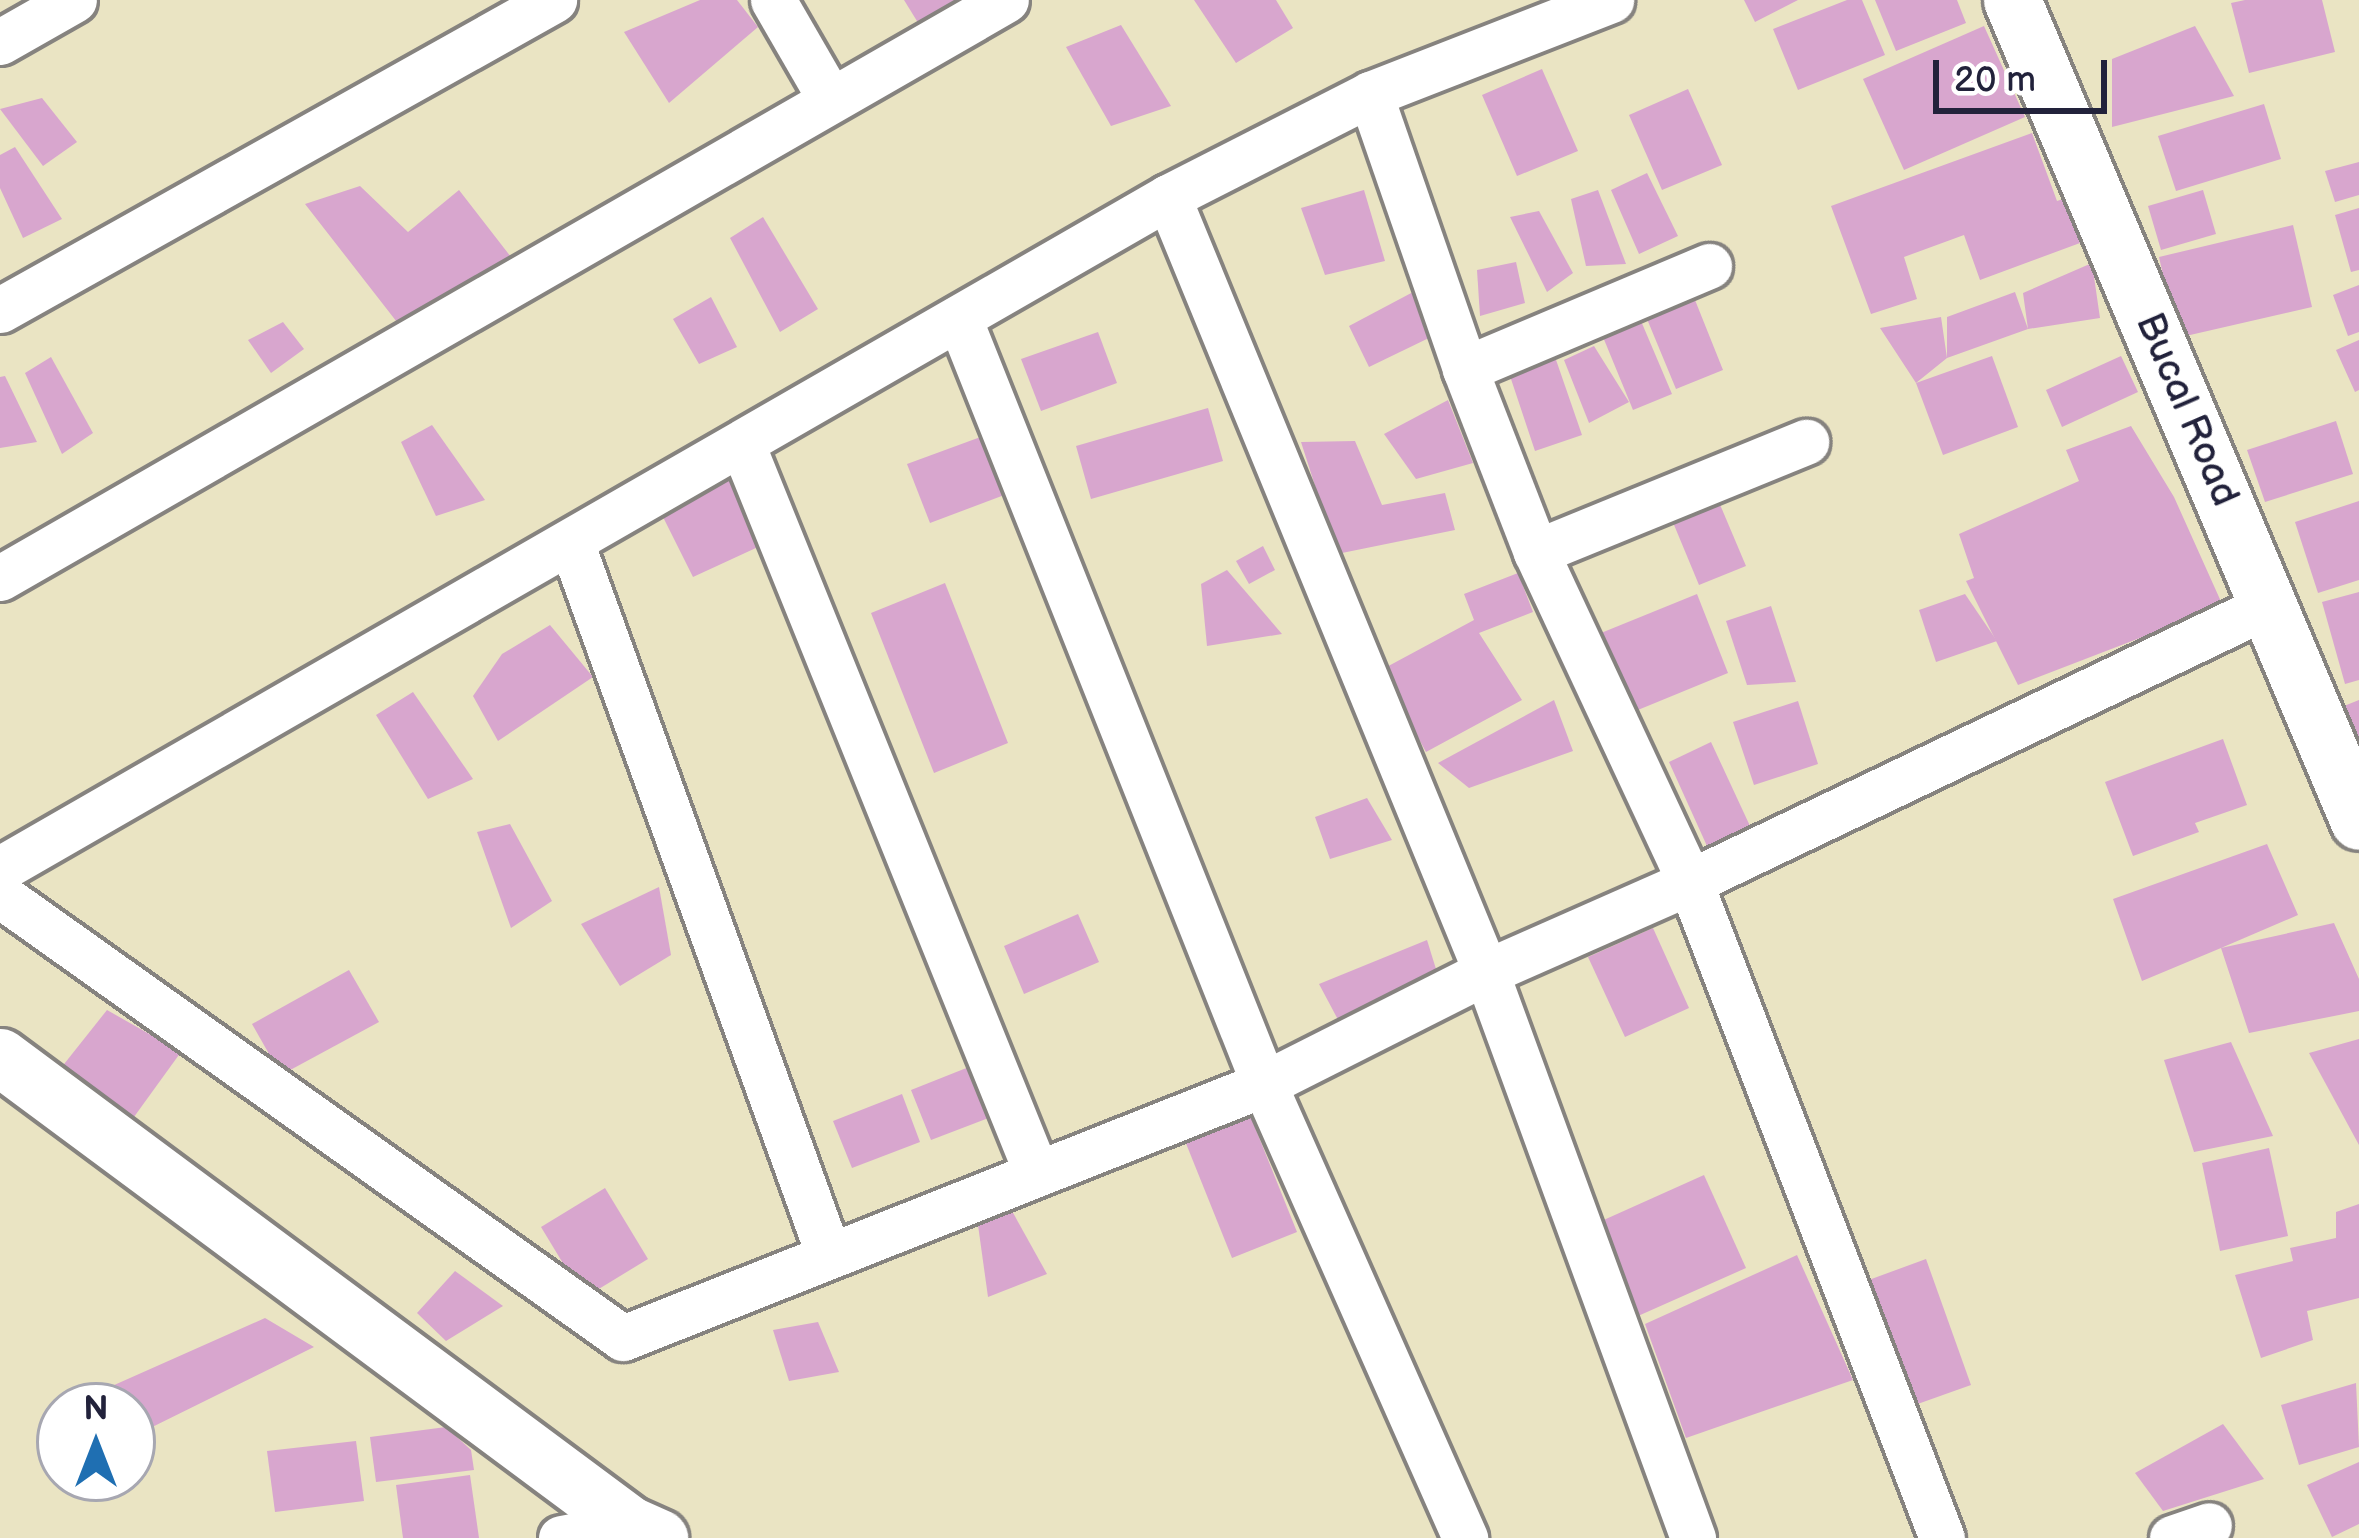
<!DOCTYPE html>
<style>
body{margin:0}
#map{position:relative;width:2359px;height:1538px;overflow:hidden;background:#eae4c3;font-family:"Balsamiq Sans",sans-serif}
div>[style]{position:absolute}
.building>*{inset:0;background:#d8a6ce}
.roads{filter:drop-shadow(3px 0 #86837f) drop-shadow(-3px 0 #86837f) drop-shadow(0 3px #86837f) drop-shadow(0 -3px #86837f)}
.minor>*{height:45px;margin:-22.5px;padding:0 22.5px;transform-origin:22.5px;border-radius:22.5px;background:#fff}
.tertiary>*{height:57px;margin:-28.5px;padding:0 28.5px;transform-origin:28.5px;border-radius:28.5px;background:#fff}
span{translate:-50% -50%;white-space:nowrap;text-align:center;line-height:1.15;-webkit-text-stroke:10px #fff;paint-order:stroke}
.street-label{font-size:39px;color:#22223b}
.north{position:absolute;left:36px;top:1382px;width:120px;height:120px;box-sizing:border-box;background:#fff;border:3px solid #a7a7b1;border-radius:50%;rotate:0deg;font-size:33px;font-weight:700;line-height:48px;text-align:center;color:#22223b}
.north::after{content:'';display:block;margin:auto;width:42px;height:54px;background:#1f6fb2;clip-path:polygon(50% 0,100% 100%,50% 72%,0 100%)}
.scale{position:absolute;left:1933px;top:60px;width:174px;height:54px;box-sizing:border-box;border:6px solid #22223b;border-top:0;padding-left:15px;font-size:36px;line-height:42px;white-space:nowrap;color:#22223b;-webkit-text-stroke:9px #fff;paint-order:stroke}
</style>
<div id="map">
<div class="building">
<div style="clip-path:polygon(700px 0,737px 0,758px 27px,669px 103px,624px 32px)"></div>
<div style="clip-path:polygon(904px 0,959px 0,971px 27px,925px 34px)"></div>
<div style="clip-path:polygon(1194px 0,1276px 0,1293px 28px,1236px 63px)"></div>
<div style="clip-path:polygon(1744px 0,1798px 0,1755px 22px)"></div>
<div style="clip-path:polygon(1847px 0,1862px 0,1885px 55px,1798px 90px,1773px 29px)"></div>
<div style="clip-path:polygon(1875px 0,1957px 0,1966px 23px,1896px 51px)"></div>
<div style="clip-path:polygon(2245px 0,2322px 0,2335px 52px,2249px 73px,2231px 3px)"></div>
<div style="clip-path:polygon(1121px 25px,1171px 106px,1111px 126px,1066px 47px)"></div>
<div style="clip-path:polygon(1984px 26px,2025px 117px,1904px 170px,1863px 79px)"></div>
<div style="clip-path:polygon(2195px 26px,2234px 96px,2112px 127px,2112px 59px)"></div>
<div style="clip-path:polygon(1542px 69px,1578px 151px,1517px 176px,1482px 95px)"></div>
<div style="clip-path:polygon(1688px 89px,1722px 165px,1662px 190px,1629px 115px)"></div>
<div style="clip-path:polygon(42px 98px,77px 142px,43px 166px,0 109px)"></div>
<div style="clip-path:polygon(2264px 104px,2281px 159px,2176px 191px,2158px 136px)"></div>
<div style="clip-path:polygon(2032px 133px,2057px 201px,2063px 199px,2080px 243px,1980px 280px,1964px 235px,1904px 257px,1917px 299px,1871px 314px,1831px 206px)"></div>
<div style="clip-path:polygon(15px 147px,62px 219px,23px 238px,0 188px,0 155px)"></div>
<div style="clip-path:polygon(2359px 162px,2359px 195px,2335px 202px,2325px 171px)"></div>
<div style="clip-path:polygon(1647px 173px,1678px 236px,1639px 254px,1611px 190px)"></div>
<div style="clip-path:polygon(360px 186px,408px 232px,459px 190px,511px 257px,400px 326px,305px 204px)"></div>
<div style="clip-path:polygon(1364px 190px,1385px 261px,1325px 275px,1301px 208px)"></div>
<div style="clip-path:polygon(1598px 190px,1626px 264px,1586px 266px,1571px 199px)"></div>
<div style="clip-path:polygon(2203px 190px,2216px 234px,2161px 250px,2148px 206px)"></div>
<div style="clip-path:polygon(2359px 208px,2359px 270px,2351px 272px,2335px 215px)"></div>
<div style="clip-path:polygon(1539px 211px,1573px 273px,1547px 292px,1510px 217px)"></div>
<div style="clip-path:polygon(763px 217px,818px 309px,780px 332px,730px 238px)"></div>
<div style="clip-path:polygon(2293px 225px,2312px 307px,2177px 338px,2159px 257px)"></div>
<div style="clip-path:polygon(1516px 262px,1525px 303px,1480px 316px,1477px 270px)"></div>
<div style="clip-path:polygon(2092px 263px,2100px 318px,2028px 329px,1947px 358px,1916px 383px,1880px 328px,1941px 317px,1947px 358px,1947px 317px,2015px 292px,2028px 329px,2023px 293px)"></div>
<div style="clip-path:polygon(2359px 285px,2359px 332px,2348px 336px,2333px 295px)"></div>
<div style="clip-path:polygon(1415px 291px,1433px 336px,1369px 367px,1349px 326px)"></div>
<div style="clip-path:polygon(711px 297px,737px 347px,699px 364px,673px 319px)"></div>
<div style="clip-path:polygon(1695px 300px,1723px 370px,1676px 389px,1647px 319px)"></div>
<div style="clip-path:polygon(1641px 321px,1672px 394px,1633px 410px,1603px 337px)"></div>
<div style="clip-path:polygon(283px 322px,304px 349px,271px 373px,248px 340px)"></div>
<div style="clip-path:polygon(1098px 332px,1117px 383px,1041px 411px,1021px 359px)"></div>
<div style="clip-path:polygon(2359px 340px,2359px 390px,2355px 392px,2336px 350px)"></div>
<div style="clip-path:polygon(1594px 346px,1629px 402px,1589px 423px,1564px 360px)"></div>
<div style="clip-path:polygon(1554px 354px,1582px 435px,1535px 451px,1508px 370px)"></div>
<div style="clip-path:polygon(1992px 356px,2018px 427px,1943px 455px,1916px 383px)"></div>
<div style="clip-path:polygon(2121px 356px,2138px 392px,2062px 427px,2046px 390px)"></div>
<div style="clip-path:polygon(51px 357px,93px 433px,62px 454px,25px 373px)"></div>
<div style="clip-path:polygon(5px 376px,37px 442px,0 448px,0 377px)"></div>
<div style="clip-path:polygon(1448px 400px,1473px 463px,1416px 479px,1384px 434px)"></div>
<div style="clip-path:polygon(1208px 408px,1223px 461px,1091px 499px,1076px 446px)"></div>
<div style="clip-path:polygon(2336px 421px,2353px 474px,2265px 502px,2247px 450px)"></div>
<div style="clip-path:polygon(432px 425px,485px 500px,436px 516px,401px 442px)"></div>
<div style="clip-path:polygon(2131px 426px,2174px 497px,2223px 606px,2018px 685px,1966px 581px,1974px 578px,1959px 534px,2079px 481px,2066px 450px)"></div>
<div style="clip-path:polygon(986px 435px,1007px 494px,930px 523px,907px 464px)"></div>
<div style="clip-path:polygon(1355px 441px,1382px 505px,1445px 493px,1455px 530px,1337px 554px,1301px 442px)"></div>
<div style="clip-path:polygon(739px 475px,771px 541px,693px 577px,661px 513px)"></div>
<div style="clip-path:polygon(1713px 488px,1746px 566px,1699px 585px,1667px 508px)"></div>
<div style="clip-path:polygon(2359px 501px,2359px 580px,2318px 593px,2295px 522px)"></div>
<div style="clip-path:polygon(1263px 546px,1275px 570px,1249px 584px,1236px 561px)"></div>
<div style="clip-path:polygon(1227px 570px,1282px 634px,1207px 646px,1201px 584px)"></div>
<div style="clip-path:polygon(1518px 573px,1533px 612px,1479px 633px,1522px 700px,1426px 752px,1381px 670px,1474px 620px,1464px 594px)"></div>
<div style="clip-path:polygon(945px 583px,1008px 743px,934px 773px,871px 613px)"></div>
<div style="clip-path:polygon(2359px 592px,2359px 680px,2345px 684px,2322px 602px)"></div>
<div style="clip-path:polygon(1697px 594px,1728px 673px,1633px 712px,1601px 633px)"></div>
<div style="clip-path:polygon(1965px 594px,1997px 641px,1936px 662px,1919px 610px)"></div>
<div style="clip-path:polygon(1771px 606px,1796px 682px,1747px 685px,1726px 621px)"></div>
<div style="clip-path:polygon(550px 625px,593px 677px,498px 741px,473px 696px,502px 654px)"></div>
<div style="clip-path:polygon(413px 692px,473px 779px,428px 799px,376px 715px)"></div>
<div style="clip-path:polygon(1554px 700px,1573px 751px,1469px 788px,1438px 763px)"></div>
<div style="clip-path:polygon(2359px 700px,2359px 744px,2344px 706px)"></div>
<div style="clip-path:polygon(1798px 701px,1818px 764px,1754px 785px,1733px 722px)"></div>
<div style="clip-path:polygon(2223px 739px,2247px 805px,2195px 823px,2199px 832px,2133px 856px,2105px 782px)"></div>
<div style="clip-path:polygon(1711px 742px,1750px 826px,1707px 846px,1669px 762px)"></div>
<div style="clip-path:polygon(1367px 798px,1392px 840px,1330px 859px,1315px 817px)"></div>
<div style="clip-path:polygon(510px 824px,552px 901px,511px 928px,477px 832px)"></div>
<div style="clip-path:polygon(2267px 844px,2298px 915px,2221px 948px,2334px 923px,2359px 979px,2359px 1011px,2249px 1033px,2221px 948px,2142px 981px,2113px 899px)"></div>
<div style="clip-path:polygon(659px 887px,671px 955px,620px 986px,581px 924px)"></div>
<div style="clip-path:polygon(1078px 914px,1099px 962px,1024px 994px,1004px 946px)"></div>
<div style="clip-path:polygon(1653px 928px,1689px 1008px,1625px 1037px,1588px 957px)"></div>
<div style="clip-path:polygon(1427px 940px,1440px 982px,1343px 1029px,1319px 984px)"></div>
<div style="clip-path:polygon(349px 970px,379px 1022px,281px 1075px,252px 1024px)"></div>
<div style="clip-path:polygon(107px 1010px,181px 1052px,126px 1128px,53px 1078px)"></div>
<div style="clip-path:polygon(2359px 1039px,2359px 1145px,2309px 1053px)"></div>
<div style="clip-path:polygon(2231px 1042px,2273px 1136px,2194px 1152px,2164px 1060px)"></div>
<div style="clip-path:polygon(979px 1063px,999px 1114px,931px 1140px,911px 1090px)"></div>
<div style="clip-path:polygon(902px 1094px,920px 1142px,852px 1168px,833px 1121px)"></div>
<div style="clip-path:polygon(1246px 1105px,1297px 1232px,1232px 1258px,1181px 1131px)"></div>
<div style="clip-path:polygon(2269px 1148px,2288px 1236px,2220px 1251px,2202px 1163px)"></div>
<div style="clip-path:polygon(1704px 1175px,1746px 1268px,1638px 1316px,1597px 1223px)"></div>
<div style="clip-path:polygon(605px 1188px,648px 1259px,584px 1298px,541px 1227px)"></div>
<div style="clip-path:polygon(2359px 1204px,2359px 1298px,2307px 1311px,2313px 1340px,2261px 1358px,2235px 1275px,2293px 1261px,2290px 1248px,2336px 1238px,2336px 1212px)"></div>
<div style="clip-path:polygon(1012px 1211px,1047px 1274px,988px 1297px,978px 1225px)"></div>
<div style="clip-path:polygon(1797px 1255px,1853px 1380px,1686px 1438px,1645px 1324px)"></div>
<div style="clip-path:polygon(1926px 1259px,1971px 1385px,1912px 1406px,1866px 1281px)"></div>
<div style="clip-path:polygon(455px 1271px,503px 1306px,446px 1341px,417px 1313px)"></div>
<div style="clip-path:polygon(265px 1318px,314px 1347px,132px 1437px,132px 1406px,111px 1406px,103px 1390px)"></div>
<div style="clip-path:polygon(818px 1322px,839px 1372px,789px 1381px,773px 1330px)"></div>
<div style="clip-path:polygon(2356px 1383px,2359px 1447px,2299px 1465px,2281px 1405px)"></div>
<div style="clip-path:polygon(2223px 1424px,2264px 1479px,2163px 1511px,2135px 1473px)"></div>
<div style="clip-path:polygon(446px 1427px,471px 1450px,474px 1470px,376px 1482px,370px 1437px)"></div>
<div style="clip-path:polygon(356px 1441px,364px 1501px,275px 1512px,267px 1451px)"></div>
<div style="clip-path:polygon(2359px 1462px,2359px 1524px,2332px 1537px,2307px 1485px)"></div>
<div style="clip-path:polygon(470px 1475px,479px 1538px,403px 1538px,396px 1485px)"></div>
</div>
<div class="roads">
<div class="minor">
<div style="left:773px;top:0;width:112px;rotate:60deg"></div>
<div style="left:0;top:42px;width:85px;rotate:-29.6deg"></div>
<div style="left:1370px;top:94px;width:259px;rotate:-21.3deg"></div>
<div style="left:1168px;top:197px;width:838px;rotate:67.69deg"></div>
<div style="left:1486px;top:972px;width:603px;rotate:69.91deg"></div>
<div style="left:0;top:310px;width:635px;rotate:-29.23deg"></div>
<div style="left:959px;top:318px;width:824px;rotate:68.29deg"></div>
<div style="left:1264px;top:1084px;width:497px;rotate:66.1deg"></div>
<div style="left:1465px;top:369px;width:265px;rotate:-22.9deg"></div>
<div style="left:742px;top:444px;width:787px;rotate:68deg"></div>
<div style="left:571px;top:542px;width:759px;rotate:70.13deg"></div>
<div style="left:1536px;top:552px;width:292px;rotate:-22.2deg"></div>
<div style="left:0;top:578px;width:1160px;rotate:-29.88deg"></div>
<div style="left:0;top:869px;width:1348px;rotate:-29.91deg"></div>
<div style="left:1168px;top:197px;width:227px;rotate:-27deg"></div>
<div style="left:1370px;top:94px;width:291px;rotate:70.9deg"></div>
<div style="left:1465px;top:369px;width:196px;rotate:68.8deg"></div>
<div style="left:1536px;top:552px;width:364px;rotate:65deg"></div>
<div style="left:1690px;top:882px;width:703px;rotate:68.99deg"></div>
<div style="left:0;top:895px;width:764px;rotate:35.42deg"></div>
<div style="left:623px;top:1338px;width:689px;rotate:-21.62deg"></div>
<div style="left:1264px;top:1084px;width:249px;rotate:-26.8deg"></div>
<div style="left:1486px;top:972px;width:223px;rotate:-23.8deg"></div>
<div style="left:1690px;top:882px;width:642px;rotate:-25.57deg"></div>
<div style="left:561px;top:1538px;width:70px;rotate:-10.7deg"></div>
<div style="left:2172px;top:1538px;width:39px;rotate:-19deg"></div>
</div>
<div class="tertiary">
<div style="left:2012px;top:0;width:891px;rotate:67.09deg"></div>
<div style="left:0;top:1057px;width:785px;rotate:36.61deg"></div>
<div style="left:630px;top:1525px;width:32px;rotate:24deg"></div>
</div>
</div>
<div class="street-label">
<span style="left:2186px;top:410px;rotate:67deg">Bucal Road</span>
</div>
<div class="north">N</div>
<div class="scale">20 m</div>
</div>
